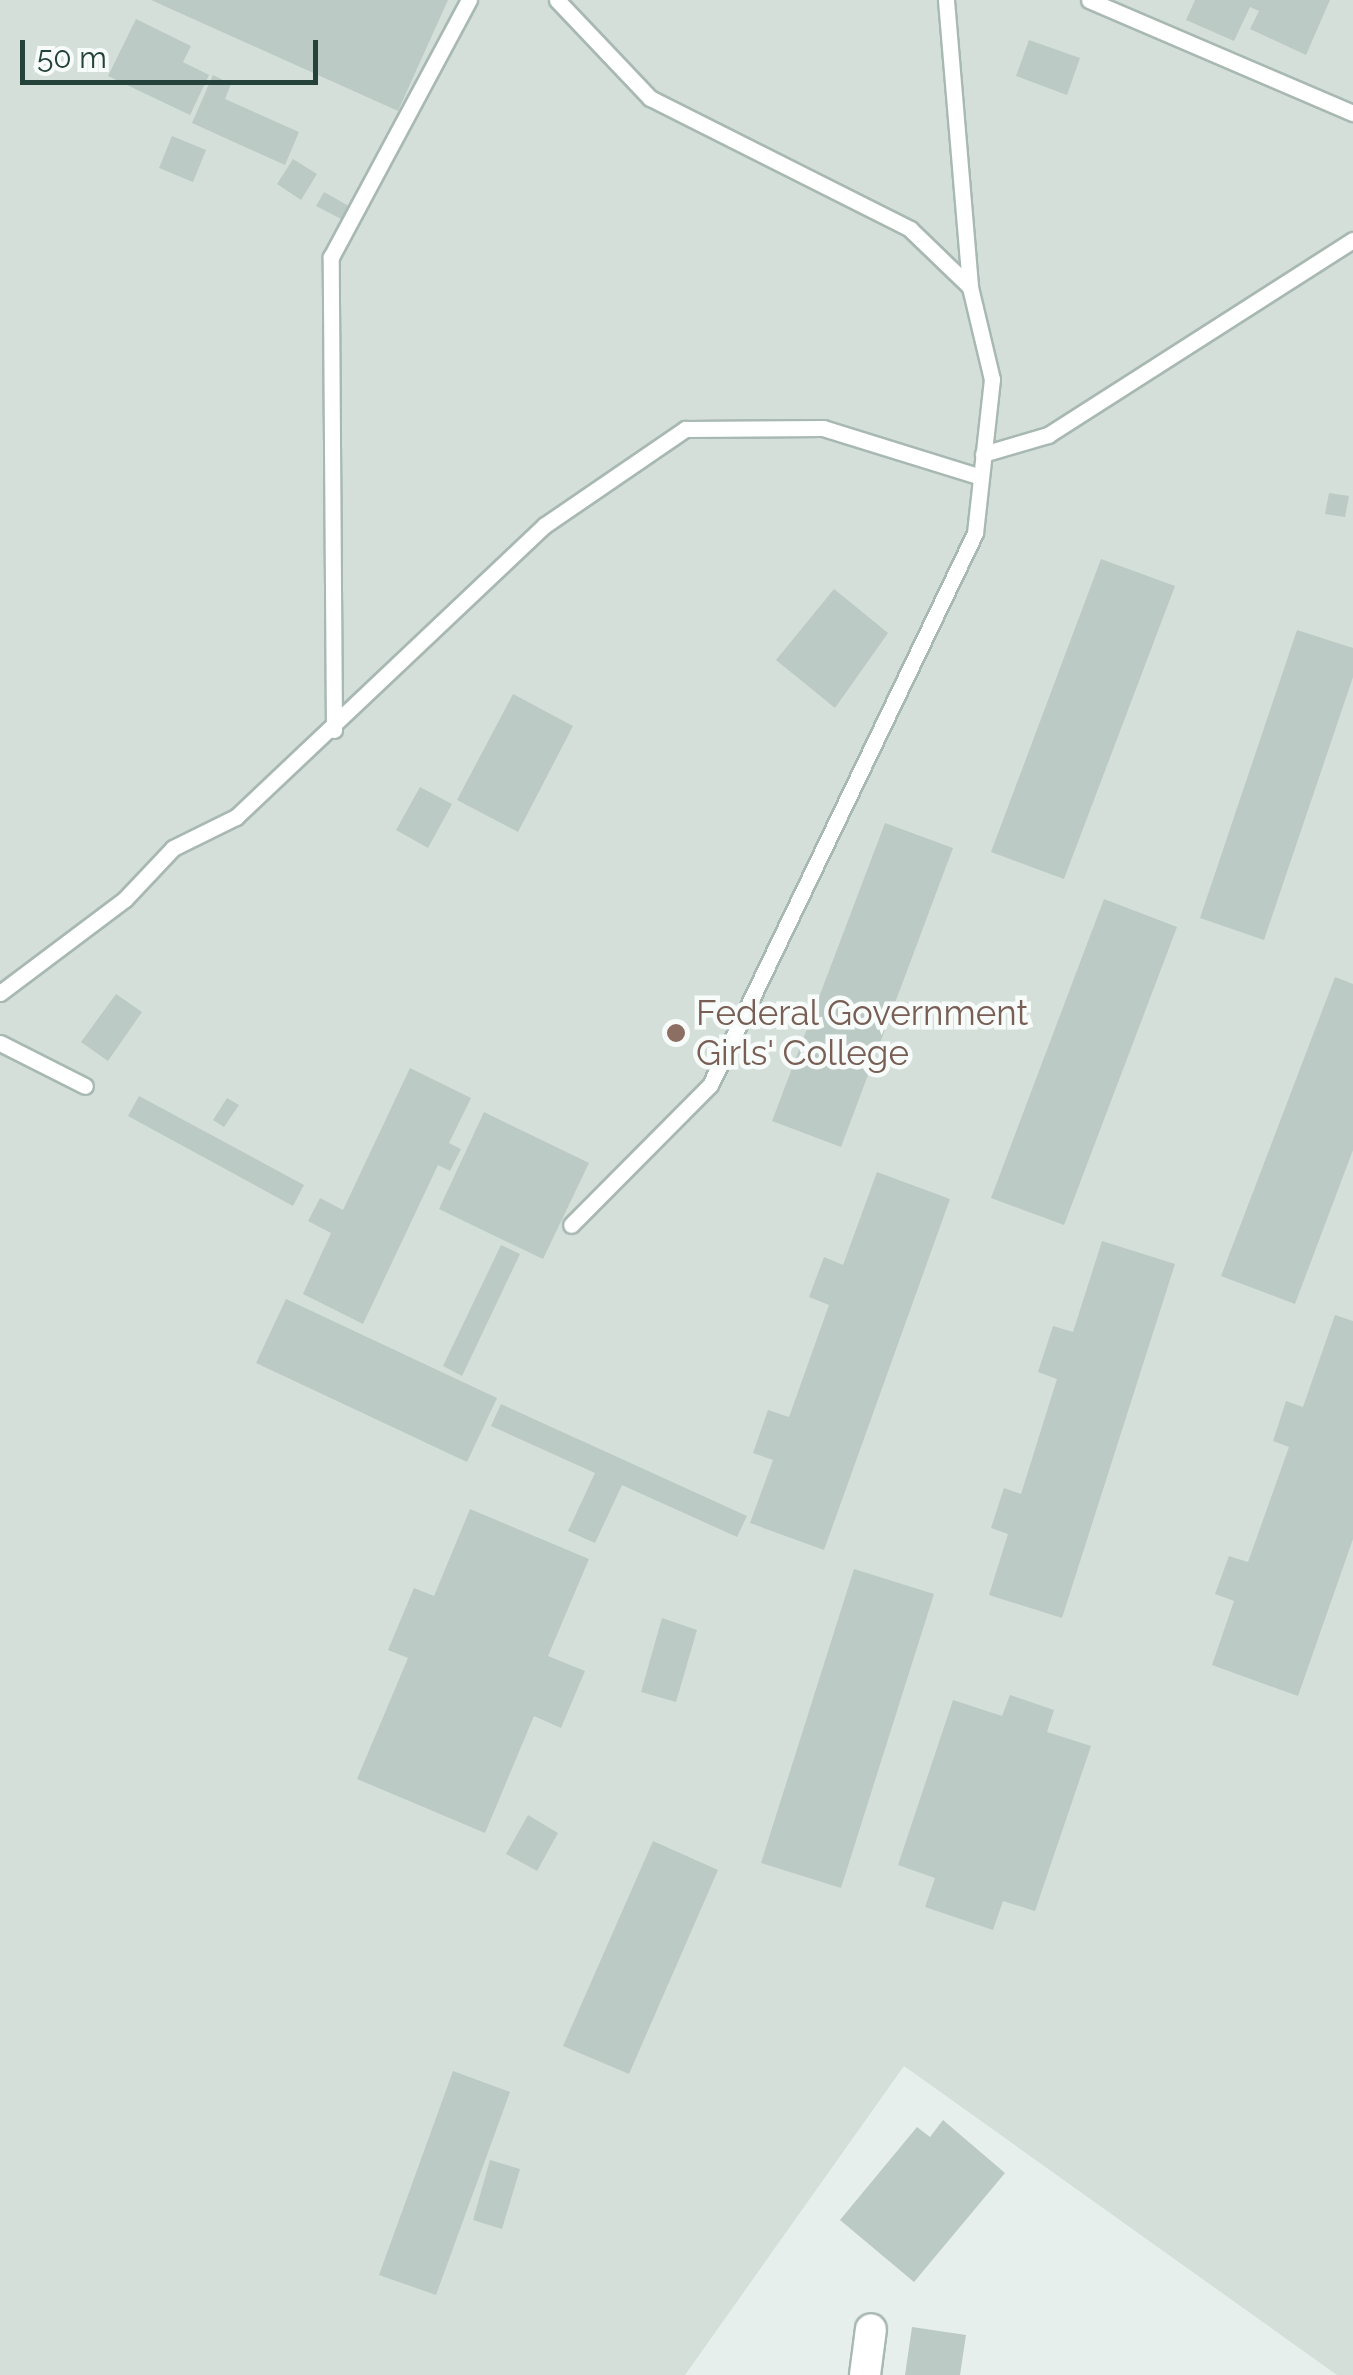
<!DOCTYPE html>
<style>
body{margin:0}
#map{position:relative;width:1353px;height:2375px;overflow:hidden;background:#e6efeb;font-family:Raleway,sans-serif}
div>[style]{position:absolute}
.built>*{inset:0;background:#d4dfda}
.building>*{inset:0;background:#bbcac4}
.roads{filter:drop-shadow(2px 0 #a8b8b2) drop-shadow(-2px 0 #a8b8b2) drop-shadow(0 2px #a8b8b2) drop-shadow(0 -2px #a8b8b2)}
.service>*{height:15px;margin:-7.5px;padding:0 7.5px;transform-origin:7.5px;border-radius:7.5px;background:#fff}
.minor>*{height:30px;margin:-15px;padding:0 15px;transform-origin:15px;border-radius:15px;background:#fff}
.dots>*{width:28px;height:28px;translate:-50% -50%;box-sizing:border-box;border:5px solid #f7fbf9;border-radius:50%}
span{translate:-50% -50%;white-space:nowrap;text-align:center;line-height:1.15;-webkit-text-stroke:9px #f7fbf9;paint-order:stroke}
.education-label{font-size:35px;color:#785e54}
.left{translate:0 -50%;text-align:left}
.scale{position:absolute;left:20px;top:40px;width:298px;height:45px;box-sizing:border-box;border:5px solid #24423a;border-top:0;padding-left:12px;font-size:30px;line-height:35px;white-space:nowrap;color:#24423a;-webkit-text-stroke:8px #f7fbf9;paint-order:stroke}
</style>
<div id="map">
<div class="built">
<div style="clip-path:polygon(0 0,1353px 0,1353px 2375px,1337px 2375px,904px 2066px,685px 2375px,0 2375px)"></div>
</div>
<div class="building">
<div style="clip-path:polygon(151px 0,448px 0,398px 111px)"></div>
<div style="clip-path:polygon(1195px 0,1330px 0,1306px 55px,1250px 29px,1259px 11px,1250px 7px,1234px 41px,1186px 20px)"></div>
<div style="clip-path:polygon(136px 19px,191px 46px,183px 62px,209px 75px,190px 115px,108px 76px)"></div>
<div style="clip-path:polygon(1029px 40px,1080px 58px,1067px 95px,1016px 76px)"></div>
<div style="clip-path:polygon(213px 75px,231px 84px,225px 99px,299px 132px,285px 165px,192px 123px)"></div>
<div style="clip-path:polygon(172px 136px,206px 150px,193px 182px,159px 168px)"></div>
<div style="clip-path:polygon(293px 159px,317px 174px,301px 200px,277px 184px)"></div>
<div style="clip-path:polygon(324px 192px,354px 209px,347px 222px,316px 206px)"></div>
<div style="clip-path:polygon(1329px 493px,1349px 496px,1345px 517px,1325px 514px)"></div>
<div style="clip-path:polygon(1101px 559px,1175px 586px,1064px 879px,991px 852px)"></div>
<div style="clip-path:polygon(834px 589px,888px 633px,835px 708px,776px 660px)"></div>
<div style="clip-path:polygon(1297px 630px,1353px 648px,1353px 677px,1264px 940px,1200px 918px)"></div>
<div style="clip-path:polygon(513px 694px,573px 726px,518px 832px,457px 800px)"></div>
<div style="clip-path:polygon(420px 787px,452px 804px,428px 848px,396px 830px)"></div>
<div style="clip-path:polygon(885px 823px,953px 848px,841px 1147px,772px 1121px)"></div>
<div style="clip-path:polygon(1104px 899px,1177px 927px,1064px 1225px,991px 1198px)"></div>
<div style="clip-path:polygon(1335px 977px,1353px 984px,1353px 1150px,1295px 1304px,1221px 1276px)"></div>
<div style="clip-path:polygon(116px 994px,142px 1012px,108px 1061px,81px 1042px)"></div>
<div style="clip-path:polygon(410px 1068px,471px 1098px,449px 1143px,461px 1149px,450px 1171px,438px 1165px,363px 1324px,303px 1294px,331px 1233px,308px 1221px,320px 1198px,343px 1210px)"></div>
<div style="clip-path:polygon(139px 1096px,304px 1185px,293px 1206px,128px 1116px)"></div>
<div style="clip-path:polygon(227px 1098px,239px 1105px,224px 1127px,213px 1120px)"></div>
<div style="clip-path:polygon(484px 1112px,589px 1163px,543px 1259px,439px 1209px)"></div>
<div style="clip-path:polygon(877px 1172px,950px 1199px,824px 1550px,750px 1523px,773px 1460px,753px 1453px,768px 1410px,789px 1417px,829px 1305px,809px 1297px,824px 1257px,843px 1265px)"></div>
<div style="clip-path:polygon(1102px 1241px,1175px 1264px,1062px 1618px,989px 1595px,1008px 1534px,991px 1528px,1004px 1488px,1021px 1494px,1057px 1379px,1038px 1372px,1053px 1326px,1073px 1332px)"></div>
<div style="clip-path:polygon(501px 1245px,520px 1254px,462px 1376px,443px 1366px)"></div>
<div style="clip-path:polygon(286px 1299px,497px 1398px,467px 1462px,256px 1363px)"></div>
<div style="clip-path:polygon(1335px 1315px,1353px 1321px,1353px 1539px,1298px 1696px,1212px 1665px,1234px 1601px,1215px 1594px,1229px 1556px,1248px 1562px,1289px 1447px,1273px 1441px,1286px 1401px,1303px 1407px)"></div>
<div style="clip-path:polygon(501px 1404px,747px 1516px,737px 1537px,622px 1485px,595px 1543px,568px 1531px,595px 1473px,491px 1426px)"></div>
<div style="clip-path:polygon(470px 1509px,589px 1559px,548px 1656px,585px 1671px,561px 1728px,534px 1716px,485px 1833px,357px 1779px,408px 1658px,388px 1650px,414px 1588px,434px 1596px)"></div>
<div style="clip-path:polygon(854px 1569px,934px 1594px,841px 1888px,761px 1863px)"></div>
<div style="clip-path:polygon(662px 1618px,697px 1630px,676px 1702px,641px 1692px)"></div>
<div style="clip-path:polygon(1010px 1695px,1054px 1710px,1047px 1732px,1091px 1746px,1035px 1911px,1003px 1901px,993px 1930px,925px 1907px,935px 1878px,898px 1865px,953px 1700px,1002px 1716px)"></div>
<div style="clip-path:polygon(528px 1815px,558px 1833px,537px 1871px,506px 1854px)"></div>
<div style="clip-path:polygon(653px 1841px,718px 1870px,629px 2074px,563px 2046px)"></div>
<div style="clip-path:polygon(453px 2071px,510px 2092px,436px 2295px,379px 2275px)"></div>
<div style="clip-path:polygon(943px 2120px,1005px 2173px,914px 2282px,840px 2220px,917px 2127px,930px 2137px)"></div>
<div style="clip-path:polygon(490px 2160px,520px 2169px,502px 2229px,473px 2220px)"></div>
<div style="clip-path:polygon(912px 2327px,966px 2335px,960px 2375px,905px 2375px)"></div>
</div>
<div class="roads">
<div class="service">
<div style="left:557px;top:0;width:135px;rotate:46.5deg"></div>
<div style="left:650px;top:98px;width:291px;rotate:26.7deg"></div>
<div style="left:910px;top:229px;width:83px;rotate:44deg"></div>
<div style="left:970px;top:287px;width:95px;rotate:76.6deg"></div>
<div style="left:992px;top:379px;width:155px;rotate:96.3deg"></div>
<div style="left:975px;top:533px;width:612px;rotate:115.64deg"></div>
<div style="left:710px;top:1085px;width:197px;rotate:134.8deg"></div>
<div style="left:946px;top:0;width:288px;rotate:85.2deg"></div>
<div style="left:1089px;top:0;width:287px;rotate:23.2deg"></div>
<div style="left:983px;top:454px;width:68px;rotate:-16.3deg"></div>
<div style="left:1048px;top:435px;width:362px;rotate:-32.6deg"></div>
<div style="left:334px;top:730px;width:473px;rotate:-90.4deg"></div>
<div style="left:331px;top:257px;width:292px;rotate:-61.8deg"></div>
<div style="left:0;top:993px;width:156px;rotate:-36.9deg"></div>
<div style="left:125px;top:899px;width:70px;rotate:-46.7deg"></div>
<div style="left:173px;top:848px;width:70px;rotate:-26.2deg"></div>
<div style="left:236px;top:817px;width:425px;rotate:-43.4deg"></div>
<div style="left:545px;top:525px;width:170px;rotate:-34.4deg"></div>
<div style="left:685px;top:429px;width:138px;rotate:-0.4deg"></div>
<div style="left:823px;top:428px;width:165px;rotate:17.2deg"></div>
<div style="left:0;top:1043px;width:95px;rotate:26.8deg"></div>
</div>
<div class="minor">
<div style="left:865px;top:2375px;width:46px;rotate:-82.6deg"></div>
</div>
</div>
<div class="dots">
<div style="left:676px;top:1033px;background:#8d6e63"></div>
</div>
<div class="education-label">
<span class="left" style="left:696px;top:1033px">Federal Government<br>Girls' College</span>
</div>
<div class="scale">50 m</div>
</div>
